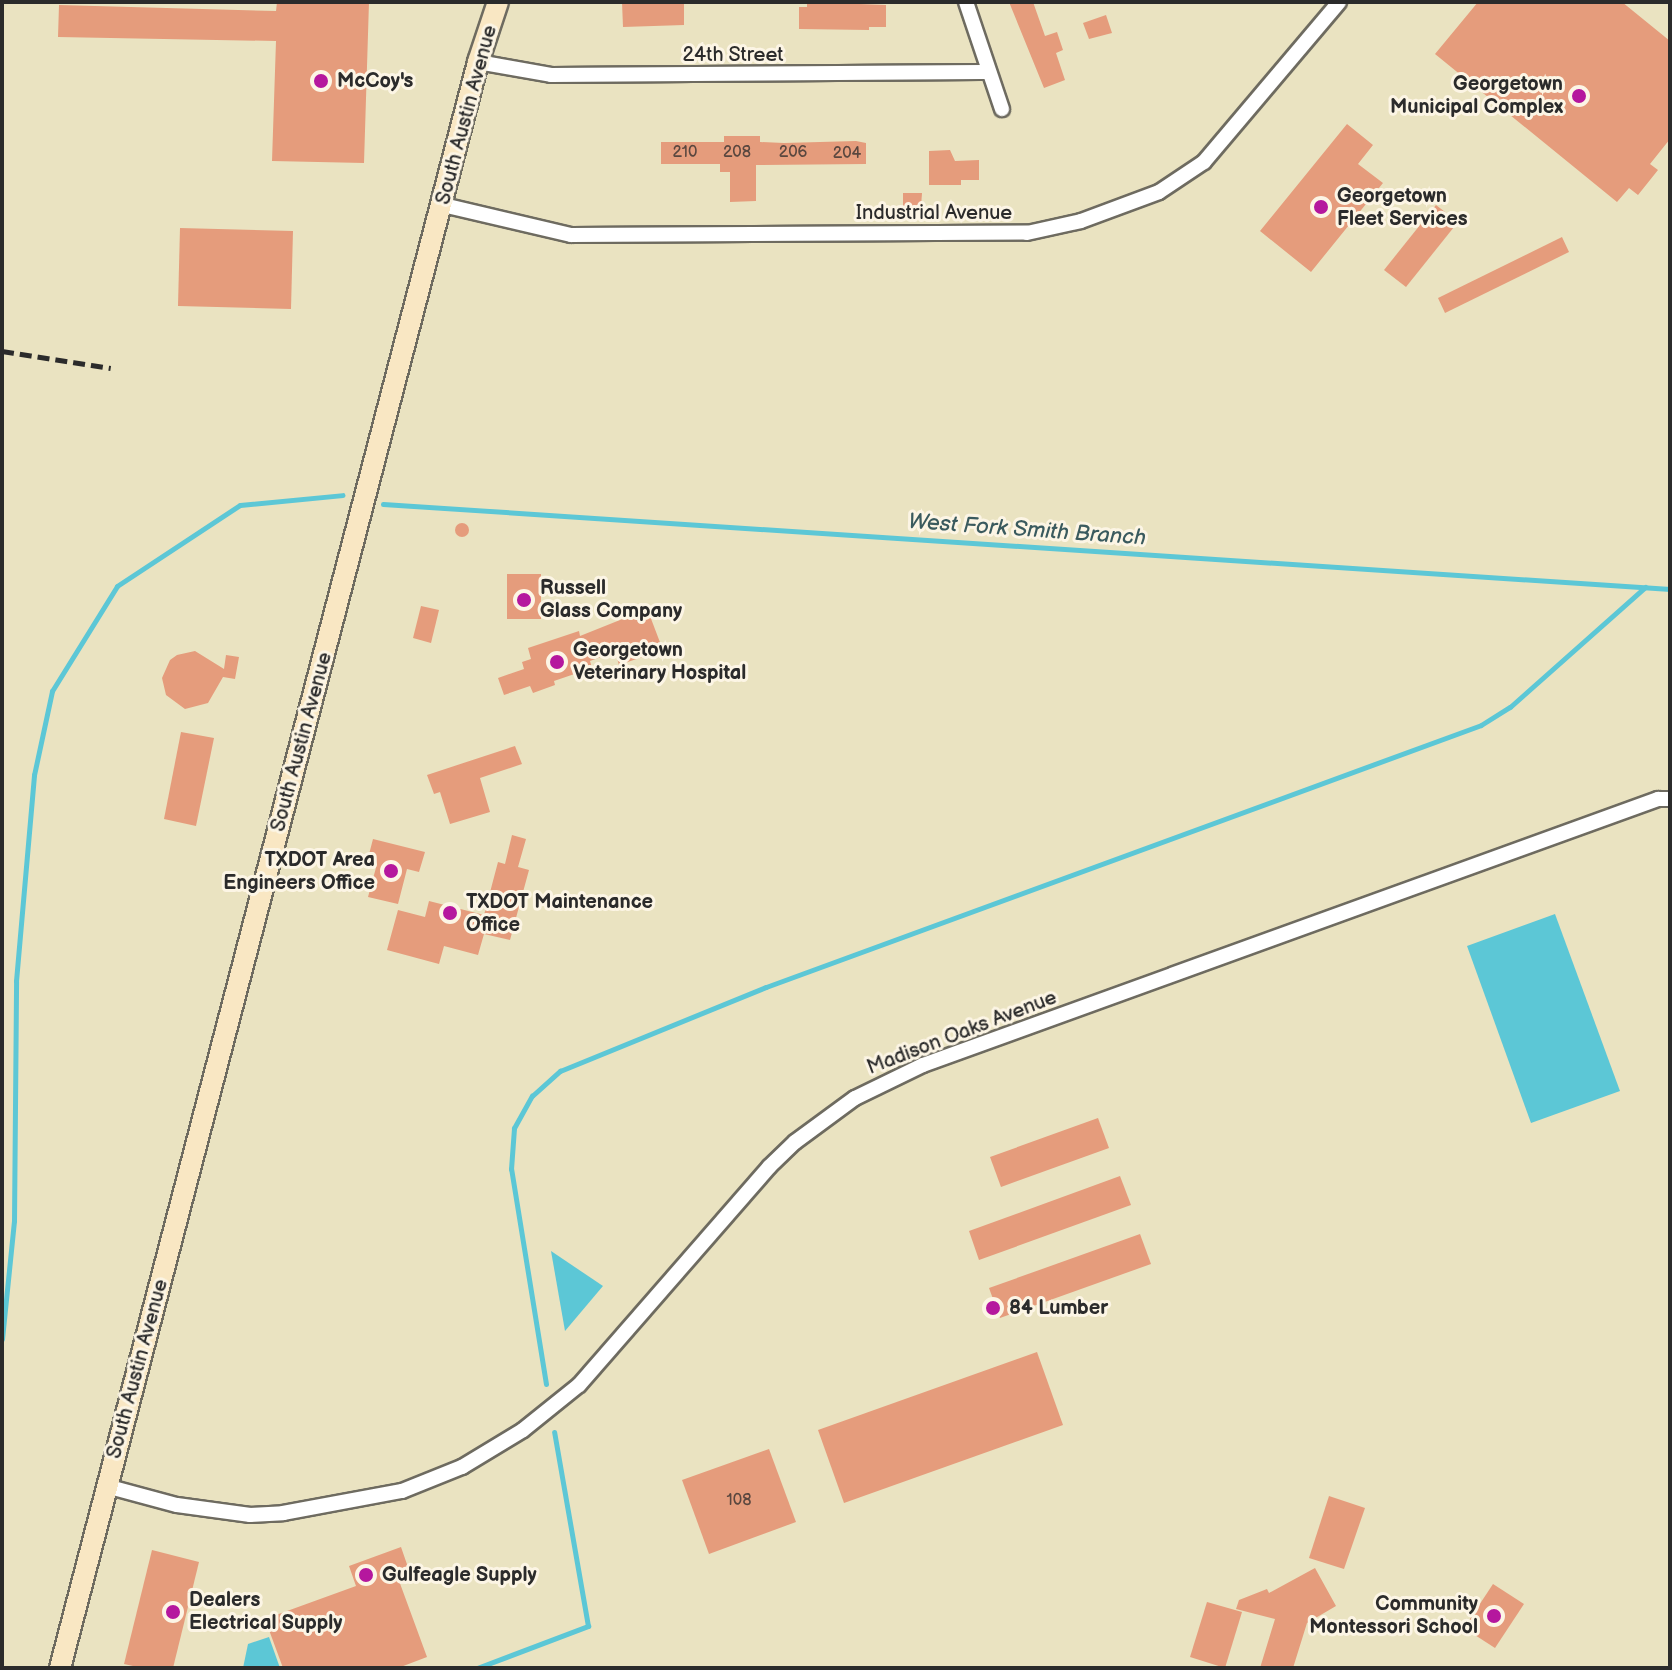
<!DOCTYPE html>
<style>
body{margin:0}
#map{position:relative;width:1672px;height:1670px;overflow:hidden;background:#eae3c1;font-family:"Balsamiq Sans",sans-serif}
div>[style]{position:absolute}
.water>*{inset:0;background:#5cc7d6}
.stream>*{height:5px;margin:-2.5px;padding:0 2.5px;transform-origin:2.5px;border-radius:2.5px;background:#5cc7d6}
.building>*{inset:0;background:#e59c7c}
.round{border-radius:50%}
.roads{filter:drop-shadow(2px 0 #6e6b60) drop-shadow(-2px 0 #6e6b60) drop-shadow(0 2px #6e6b60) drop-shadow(0 -2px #6e6b60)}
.minor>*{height:14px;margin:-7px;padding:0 7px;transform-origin:7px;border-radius:7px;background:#fff}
.secondary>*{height:20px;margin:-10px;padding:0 10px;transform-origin:10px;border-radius:10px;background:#f9e7c3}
.rail>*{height:5px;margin-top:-2.5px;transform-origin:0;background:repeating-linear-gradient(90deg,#2b2b2b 0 12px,transparent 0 18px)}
.dots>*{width:22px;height:22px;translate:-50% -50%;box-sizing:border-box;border:4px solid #fcf5e5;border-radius:50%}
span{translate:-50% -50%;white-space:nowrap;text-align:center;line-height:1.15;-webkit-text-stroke:6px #fcf5e5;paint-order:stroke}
.number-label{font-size:16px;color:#5a473f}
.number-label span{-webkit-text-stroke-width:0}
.street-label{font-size:20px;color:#2b2b2b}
.poi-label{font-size:20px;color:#2b2b2b;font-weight:700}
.left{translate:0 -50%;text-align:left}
.right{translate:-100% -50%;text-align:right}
.water-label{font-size:22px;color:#3a5a5e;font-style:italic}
.frame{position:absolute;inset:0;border:4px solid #2b2b2b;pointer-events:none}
</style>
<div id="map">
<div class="water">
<div style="clip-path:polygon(1555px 914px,1620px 1091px,1531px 1123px,1467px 946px)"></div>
<div style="clip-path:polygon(551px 1251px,603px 1286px,565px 1331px)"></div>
<div style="clip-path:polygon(269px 1637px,280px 1668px,243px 1668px,248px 1644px)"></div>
</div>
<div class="stream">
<div style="left:383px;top:504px;width:1290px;rotate:3.78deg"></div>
<div style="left:2px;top:1339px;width:119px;rotate:-84.2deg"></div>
<div style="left:14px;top:1221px;width:240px;rotate:-89.5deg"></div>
<div style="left:16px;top:981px;width:207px;rotate:-85deg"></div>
<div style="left:34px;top:775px;width:86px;rotate:-77.9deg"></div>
<div style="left:52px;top:691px;width:123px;rotate:-58.2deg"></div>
<div style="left:117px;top:586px;width:147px;rotate:-33.4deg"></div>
<div style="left:240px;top:505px;width:103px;rotate:-5.5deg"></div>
<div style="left:546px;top:1384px;width:218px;rotate:-99.2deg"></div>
<div style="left:511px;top:1169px;width:41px;rotate:-85.8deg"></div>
<div style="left:514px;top:1128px;width:37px;rotate:-61deg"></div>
<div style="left:532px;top:1096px;width:38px;rotate:-42deg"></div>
<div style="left:560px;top:1071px;width:222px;rotate:-22.2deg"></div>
<div style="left:766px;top:987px;width:761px;rotate:-20.12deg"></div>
<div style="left:1481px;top:725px;width:34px;rotate:-32deg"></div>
<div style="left:1510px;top:707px;width:181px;rotate:-41.6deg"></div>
<div style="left:477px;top:1668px;width:119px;rotate:-20.7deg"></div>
<div style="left:588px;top:1626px;width:197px;rotate:-99.9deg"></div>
</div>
<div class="building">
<div style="clip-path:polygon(277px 2px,369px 2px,364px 163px,272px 161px,276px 41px,58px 37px,59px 5px,276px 11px)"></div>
<div style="clip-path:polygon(622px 2px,684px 2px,684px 25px,623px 27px)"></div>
<div style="clip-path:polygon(807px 2px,886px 5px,886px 27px,869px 27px,869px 30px,799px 29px,799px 7px,807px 7px)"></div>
<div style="clip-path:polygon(1009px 2px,1033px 2px,1045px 36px,1057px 32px,1063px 50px,1056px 53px,1065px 80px,1044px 88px)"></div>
<div style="clip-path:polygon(1478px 2px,1622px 2px,1670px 41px,1670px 139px,1650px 164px,1658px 170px,1638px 195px,1629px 188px,1617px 202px,1435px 54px)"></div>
<div style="clip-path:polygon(1106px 15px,1112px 33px,1089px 39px,1083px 23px)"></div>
<div style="clip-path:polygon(1347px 124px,1373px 145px,1358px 164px,1383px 183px,1311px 272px,1260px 231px)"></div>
<div style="clip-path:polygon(724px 136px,760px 136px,760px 142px,784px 143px,856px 141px,866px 143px,866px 164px,756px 165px,756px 201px,730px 202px,730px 172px,720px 172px,720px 164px,661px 164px,661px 142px,724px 142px)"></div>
<div style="clip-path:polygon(950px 150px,955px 161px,979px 160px,979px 180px,961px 180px,961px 185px,929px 185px,929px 151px)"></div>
<div style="clip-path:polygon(903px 193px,922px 193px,921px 207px,903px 206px)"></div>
<div style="clip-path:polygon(1436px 205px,1458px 222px,1406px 287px,1384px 270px)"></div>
<div style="clip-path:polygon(180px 228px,293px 231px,291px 309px,178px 306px)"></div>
<div style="clip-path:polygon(1562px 237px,1569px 252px,1445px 313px,1438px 298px)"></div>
<div class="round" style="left:455px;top:523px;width:14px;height:14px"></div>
<div style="clip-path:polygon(507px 574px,541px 574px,541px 619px,507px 619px)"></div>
<div style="clip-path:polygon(421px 606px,439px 610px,431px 643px,413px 638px)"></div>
<div style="clip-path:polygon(640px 612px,642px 619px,650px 616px,661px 645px,652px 648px,654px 653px,619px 665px,615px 652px,590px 661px,592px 668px,554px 681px,555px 685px,533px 693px,530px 686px,504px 695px,498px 678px,524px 669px,522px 662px,531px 659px,528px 648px,579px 631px,580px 636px)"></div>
<div style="clip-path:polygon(195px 651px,224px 669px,226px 655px,239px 657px,235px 679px,223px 677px,208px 703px,185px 709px,166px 695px,162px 678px,170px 660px,177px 655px)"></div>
<div style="clip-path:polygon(181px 732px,214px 738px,196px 826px,164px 819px)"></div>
<div style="clip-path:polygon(515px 746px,522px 764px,480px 778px,490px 812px,450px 824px,440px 792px,434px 794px,427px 775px)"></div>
<div style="clip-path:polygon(512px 835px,526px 839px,518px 867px,529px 870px,510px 940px,484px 934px,478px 955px,444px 946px,439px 964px,387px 950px,398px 910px,425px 917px,429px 901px,484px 915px,498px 862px,505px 864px)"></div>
<div style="clip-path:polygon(373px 839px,425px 852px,419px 872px,407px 869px,398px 904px,368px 897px,377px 864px,367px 862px)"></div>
<div style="clip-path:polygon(1098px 1118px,1109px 1148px,1001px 1187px,990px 1157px)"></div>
<div style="clip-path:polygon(1120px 1176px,1131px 1205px,979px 1260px,969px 1231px)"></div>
<div style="clip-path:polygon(1140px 1234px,1151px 1264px,1000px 1318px,989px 1288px)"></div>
<div style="clip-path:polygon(1037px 1352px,1063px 1425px,844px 1503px,818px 1430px)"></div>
<div style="clip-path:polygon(769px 1449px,796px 1522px,709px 1554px,682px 1480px)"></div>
<div style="clip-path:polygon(1329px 1496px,1365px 1508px,1344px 1569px,1309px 1558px)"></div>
<div style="clip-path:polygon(401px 1547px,410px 1573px,398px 1578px,427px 1657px,398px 1668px,283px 1668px,265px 1619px,356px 1586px,349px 1566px)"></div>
<div style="clip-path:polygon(152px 1550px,199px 1562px,173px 1668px,142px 1668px,124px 1664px)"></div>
<div style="clip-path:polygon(1315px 1568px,1336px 1606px,1307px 1623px,1293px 1668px,1260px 1668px,1275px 1619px,1236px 1609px,1239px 1600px,1267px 1589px,1269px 1593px)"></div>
<div style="clip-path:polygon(1493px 1584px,1524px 1604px,1495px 1648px,1464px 1628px)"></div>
<div style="clip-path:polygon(1207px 1602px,1242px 1612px,1225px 1668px,1190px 1657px)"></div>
</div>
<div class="roads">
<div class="minor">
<div style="left:966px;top:2px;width:113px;rotate:71.4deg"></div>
<div style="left:478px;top:62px;width:74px;rotate:10.1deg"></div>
<div style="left:551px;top:75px;width:438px;rotate:-0.4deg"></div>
<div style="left:443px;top:205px;width:131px;rotate:13.2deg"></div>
<div style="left:571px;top:235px;width:456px;rotate:-0.3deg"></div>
<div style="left:1027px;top:233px;width:55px;rotate:-12.5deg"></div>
<div style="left:1081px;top:221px;width:83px;rotate:-20.4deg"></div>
<div style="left:1159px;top:192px;width:54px;rotate:-33.7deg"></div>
<div style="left:1204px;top:162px;width:209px;rotate:-49.8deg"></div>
<div style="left:106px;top:1486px;width:73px;rotate:15deg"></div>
<div style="left:177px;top:1505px;width:74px;rotate:7.8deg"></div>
<div style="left:250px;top:1515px;width:33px;rotate:-3deg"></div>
<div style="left:283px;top:1513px;width:121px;rotate:-10.5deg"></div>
<div style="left:402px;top:1491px;width:65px;rotate:-21.8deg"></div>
<div style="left:462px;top:1467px;width:71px;rotate:-31.2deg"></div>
<div style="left:523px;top:1430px;width:72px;rotate:-38.8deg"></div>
<div style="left:579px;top:1385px;width:289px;rotate:-48.9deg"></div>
<div style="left:769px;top:1167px;width:36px;rotate:-44deg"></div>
<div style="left:795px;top:1142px;width:74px;rotate:-36.3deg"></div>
<div style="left:855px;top:1098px;width:76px;rotate:-25.9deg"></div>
<div style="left:923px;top:1065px;width:782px;rotate:-19.9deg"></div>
<div style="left:1658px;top:799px;width:12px"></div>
</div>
<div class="secondary">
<div style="left:60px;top:1668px;width:1660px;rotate:-75.41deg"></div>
<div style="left:478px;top:62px;width:63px;rotate:-71.6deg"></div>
</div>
</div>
<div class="rail">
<div style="left:2px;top:351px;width:110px;rotate:8.9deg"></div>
</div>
<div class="dots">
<div style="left:321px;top:81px;background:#b5179e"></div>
<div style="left:1579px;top:96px;background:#b5179e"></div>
<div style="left:1321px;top:207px;background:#b5179e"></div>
<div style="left:524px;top:600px;background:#b5179e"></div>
<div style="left:557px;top:662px;background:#b5179e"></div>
<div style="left:391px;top:871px;background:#b5179e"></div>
<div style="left:450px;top:913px;background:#b5179e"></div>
<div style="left:993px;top:1308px;background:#b5179e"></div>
<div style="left:366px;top:1575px;background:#b5179e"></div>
<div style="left:173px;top:1612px;background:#b5179e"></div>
<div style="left:1494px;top:1616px;background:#b5179e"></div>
</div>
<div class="number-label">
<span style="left:685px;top:153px">210</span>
<span style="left:737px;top:153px">208</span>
<span style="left:793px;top:153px">206</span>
<span style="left:847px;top:154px">204</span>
<span style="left:739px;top:1501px">108</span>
</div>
<div class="street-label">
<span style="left:733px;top:55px">24th Street</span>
<span style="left:467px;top:115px;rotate:-75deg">South Austin Avenue</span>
<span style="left:934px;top:213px">Industrial Avenue</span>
<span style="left:302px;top:742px;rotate:-75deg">South Austin Avenue</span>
<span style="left:962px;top:1033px;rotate:-21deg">Madison Oaks Avenue</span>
<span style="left:138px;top:1369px;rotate:-75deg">South Austin Avenue</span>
</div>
<div class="poi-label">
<span class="left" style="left:337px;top:81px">McCoy's</span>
<span class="right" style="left:1563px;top:96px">Georgetown<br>Municipal Complex</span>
<span class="left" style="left:1337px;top:208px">Georgetown<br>Fleet Services</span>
<span class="left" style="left:540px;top:600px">Russell<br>Glass Company</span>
<span class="left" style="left:573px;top:662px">Georgetown<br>Veterinary Hospital</span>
<span class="right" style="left:375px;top:872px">TXDOT Area<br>Engineers Office</span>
<span class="left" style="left:466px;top:914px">TXDOT Maintenance<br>Office</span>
<span class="left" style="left:1009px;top:1308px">84 Lumber</span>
<span class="left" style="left:382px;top:1575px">Gulfeagle Supply</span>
<span class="left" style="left:189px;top:1612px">Dealers<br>Electrical Supply</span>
<span class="right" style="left:1478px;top:1616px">Community<br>Montessori School</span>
</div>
<div class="water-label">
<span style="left:1027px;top:530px;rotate:4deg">West Fork Smith Branch</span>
</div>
<div class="frame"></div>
</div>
